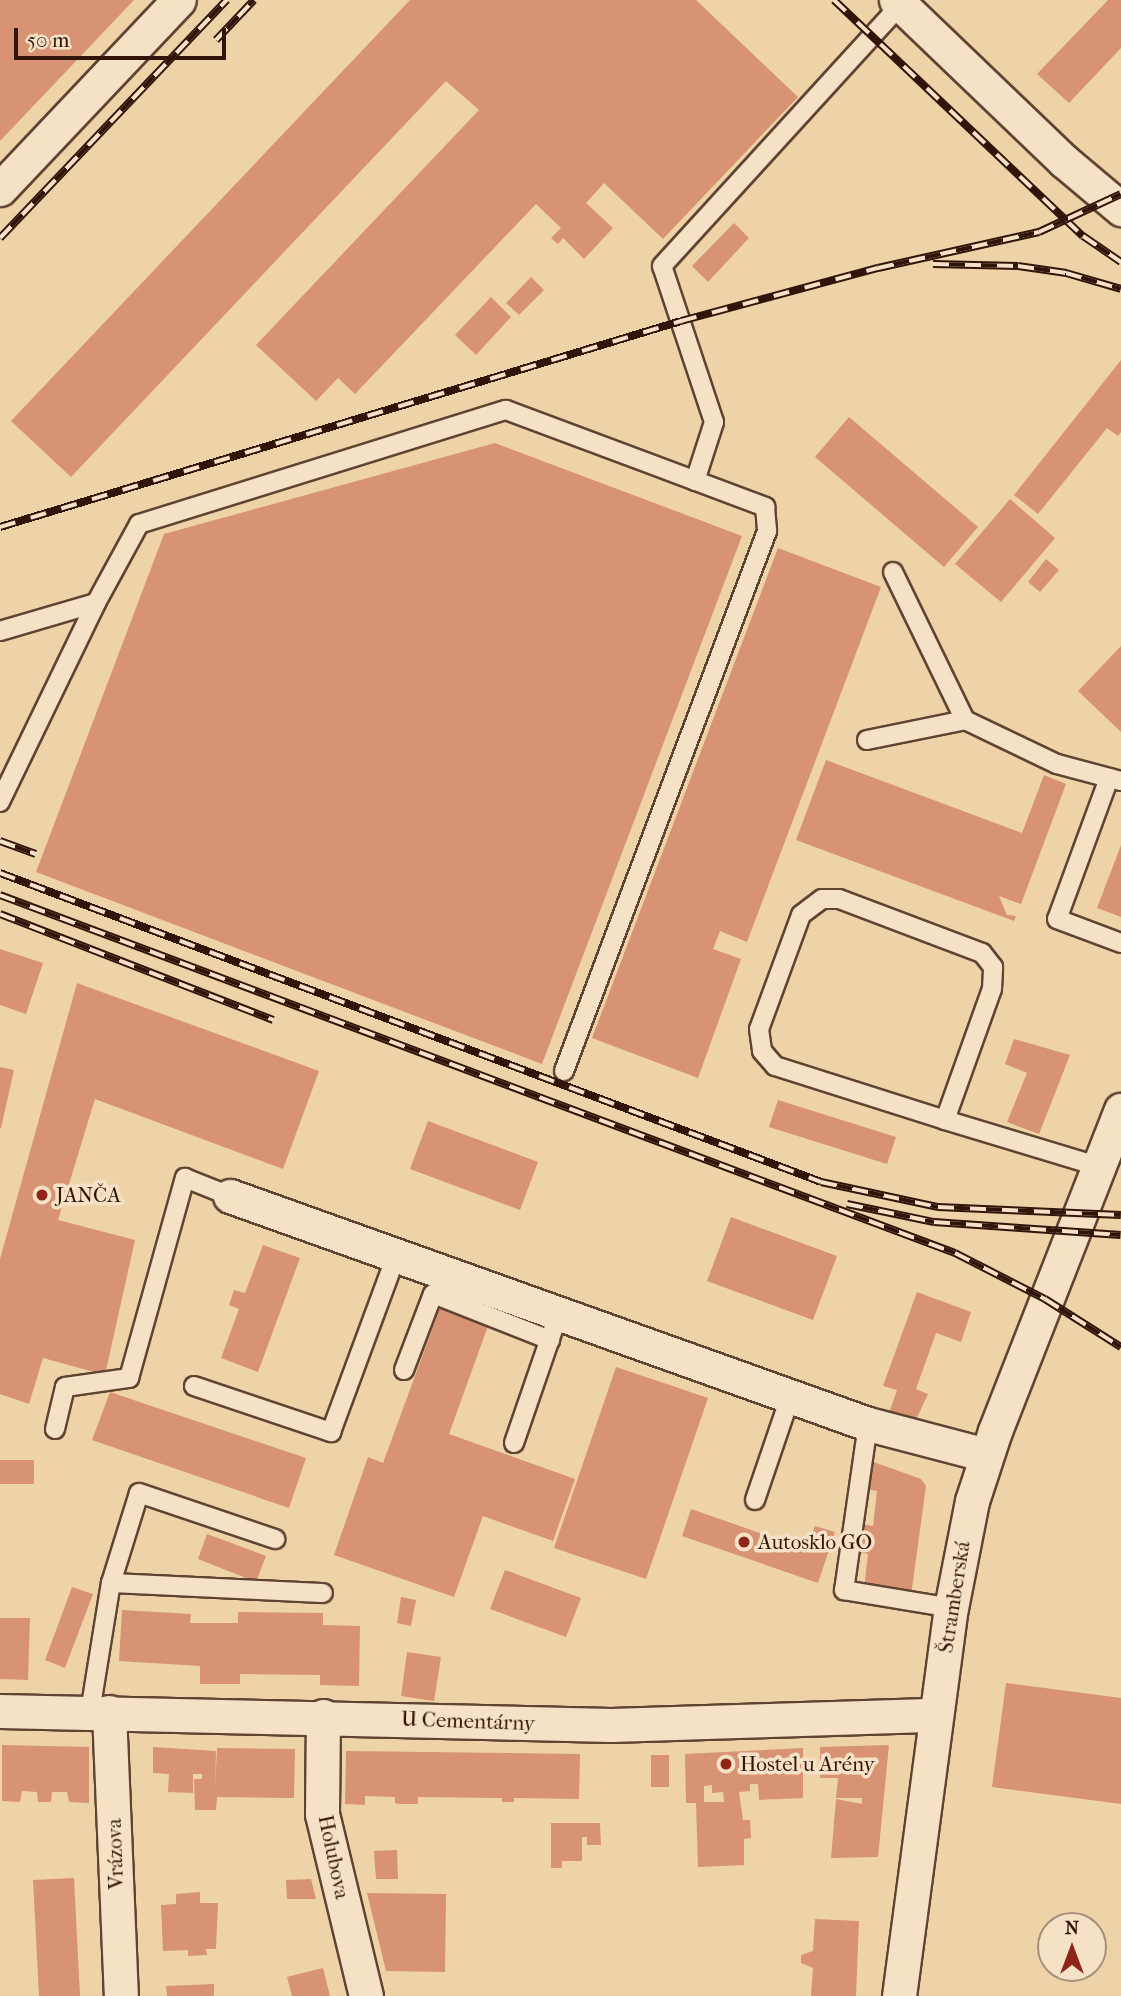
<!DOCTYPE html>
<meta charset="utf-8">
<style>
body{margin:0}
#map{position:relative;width:1121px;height:1996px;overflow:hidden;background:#efd3a8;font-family:"IM FELL French Canon",serif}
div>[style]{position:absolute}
.building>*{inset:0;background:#d79374}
.roads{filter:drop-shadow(2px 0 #604432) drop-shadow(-2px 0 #604432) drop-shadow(0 2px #604432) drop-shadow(0 -2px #604432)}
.service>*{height:18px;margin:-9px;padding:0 9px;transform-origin:9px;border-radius:9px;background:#f5e2c6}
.minor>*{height:33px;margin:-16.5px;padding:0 16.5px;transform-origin:16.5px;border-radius:16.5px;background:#f5e2c6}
.rail>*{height:8px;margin-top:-4px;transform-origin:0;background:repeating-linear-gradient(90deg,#f5e2c6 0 16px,#31150a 0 32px);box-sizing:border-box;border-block:2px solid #31150a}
.dots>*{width:19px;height:19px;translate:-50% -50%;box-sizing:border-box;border:4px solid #f5e2c6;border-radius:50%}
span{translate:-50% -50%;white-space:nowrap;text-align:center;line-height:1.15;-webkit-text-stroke:7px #f5e2c6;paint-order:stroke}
.poi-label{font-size:21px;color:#31150a}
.left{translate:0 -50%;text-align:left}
.street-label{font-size:21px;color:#31150a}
.north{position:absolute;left:1037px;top:1912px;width:70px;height:70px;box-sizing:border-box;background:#f5e2c6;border:2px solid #a7907b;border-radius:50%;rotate:0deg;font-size:19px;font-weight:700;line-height:28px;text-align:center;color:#31150a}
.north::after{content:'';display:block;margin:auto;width:24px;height:32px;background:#8f2418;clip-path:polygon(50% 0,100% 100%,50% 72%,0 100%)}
.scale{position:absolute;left:14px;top:28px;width:212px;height:32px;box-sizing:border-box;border:4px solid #31150a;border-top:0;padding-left:9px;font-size:21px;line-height:24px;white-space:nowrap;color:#31150a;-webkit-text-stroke:5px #f5e2c6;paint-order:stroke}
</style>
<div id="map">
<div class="building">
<div style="clip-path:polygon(0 0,134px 0,0 141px)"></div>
<div style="clip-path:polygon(410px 0,696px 0,798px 97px,663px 239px,604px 183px,586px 203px,613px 228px,584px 259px,563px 238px,558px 244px,551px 238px,561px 228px,536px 204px,355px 394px,338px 378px,316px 401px,256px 345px,479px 110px,446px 81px,71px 477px,11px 421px)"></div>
<div style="clip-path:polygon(1108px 0,1121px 0,1121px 48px,1069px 103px,1037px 74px)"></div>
<div style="clip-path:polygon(734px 223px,749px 238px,708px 282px,692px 266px)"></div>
<div style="clip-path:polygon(531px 277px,544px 290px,519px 315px,506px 303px)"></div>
<div style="clip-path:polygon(491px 297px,511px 317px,476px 355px,455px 335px)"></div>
<div style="clip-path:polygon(1121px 360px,1121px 432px,1118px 436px,1107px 428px,1038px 514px,1014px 495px)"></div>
<div style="clip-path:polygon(849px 417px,978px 527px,944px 567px,815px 457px)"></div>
<div style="clip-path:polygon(495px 443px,742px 536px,542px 1064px,36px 872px,164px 534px)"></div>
<div style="clip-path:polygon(1010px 499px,1055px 538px,1001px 602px,955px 564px)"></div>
<div style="clip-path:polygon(778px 548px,881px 587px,747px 942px,720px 931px,713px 949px,741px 959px,698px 1078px,592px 1038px)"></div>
<div style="clip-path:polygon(1046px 559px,1059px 570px,1040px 592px,1028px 582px)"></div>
<div style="clip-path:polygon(1121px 646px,1121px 732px,1078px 691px)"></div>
<div style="clip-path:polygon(826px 760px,1022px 833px,1044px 775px,1066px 784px,1021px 904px,999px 896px,1007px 915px,1016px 916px,1014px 921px,796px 840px)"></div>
<div style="clip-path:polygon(1121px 845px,1121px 917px,1097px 908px)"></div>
<div style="clip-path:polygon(0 949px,43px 963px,26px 1014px,0 1005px)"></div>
<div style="clip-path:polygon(77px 983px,319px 1071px,283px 1169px,95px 1099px,58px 1220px,135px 1240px,105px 1375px,43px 1358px,29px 1404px,0 1394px,0 1259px)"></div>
<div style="clip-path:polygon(1014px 1039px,1070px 1055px,1039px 1134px,1007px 1122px,1027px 1073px,1005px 1064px)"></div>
<div style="clip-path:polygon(0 1067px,14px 1070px,1px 1128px,0 1128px)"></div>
<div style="clip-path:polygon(778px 1100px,896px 1137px,887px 1164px,769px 1127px)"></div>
<div style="clip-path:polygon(428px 1121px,538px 1162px,520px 1210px,410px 1169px)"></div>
<div style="clip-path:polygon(731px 1217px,837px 1256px,813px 1320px,707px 1281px)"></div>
<div style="clip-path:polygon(263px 1245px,300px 1258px,258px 1372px,221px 1358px,239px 1309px,229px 1305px,234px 1290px,245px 1293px)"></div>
<div style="clip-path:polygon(917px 1292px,971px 1312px,961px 1342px,936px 1333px,916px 1389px,928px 1394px,915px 1422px,889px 1413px,897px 1390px,883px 1386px)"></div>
<div style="clip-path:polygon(440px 1308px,488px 1326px,449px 1434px,575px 1479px,553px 1541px,483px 1516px,454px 1597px,334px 1555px,368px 1457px,383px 1463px)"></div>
<div style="clip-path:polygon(616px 1367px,708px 1398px,646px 1579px,554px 1548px)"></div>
<div style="clip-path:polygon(110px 1392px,306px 1458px,289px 1508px,92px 1440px)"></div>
<div style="clip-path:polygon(0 1460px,34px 1460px,34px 1484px,0 1484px)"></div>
<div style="clip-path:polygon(868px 1460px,921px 1479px,926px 1486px,911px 1596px,864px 1588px,868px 1554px,861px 1553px,860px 1524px,873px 1526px,877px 1491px,866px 1489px)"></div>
<div style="clip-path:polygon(691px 1509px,806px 1549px,815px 1526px,835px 1532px,818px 1583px,682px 1536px)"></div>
<div style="clip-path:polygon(207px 1534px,266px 1556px,256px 1582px,198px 1559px)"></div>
<div style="clip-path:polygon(505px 1570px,581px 1598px,566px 1637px,490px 1609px)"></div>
<div style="clip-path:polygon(72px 1587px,93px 1594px,65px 1668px,45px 1660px)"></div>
<div style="clip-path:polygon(401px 1597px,416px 1600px,411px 1626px,397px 1623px)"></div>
<div style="clip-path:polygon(122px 1610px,191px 1614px,190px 1623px,238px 1623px,238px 1612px,323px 1613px,323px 1625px,360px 1626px,359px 1686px,320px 1685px,320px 1675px,240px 1674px,240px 1684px,200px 1684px,200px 1666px,119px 1661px)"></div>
<div style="clip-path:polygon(0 1618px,30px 1618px,28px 1680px,0 1679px)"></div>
<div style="clip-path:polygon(407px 1652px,441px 1657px,434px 1701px,401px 1696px)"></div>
<div style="clip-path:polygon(1006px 1683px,1121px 1698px,1121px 1804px,992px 1787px)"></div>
<div style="clip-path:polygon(2px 1745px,89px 1747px,89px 1803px,69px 1802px,67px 1792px,52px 1792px,51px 1802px,38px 1802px,37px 1792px,22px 1791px,20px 1802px,2px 1801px)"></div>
<div style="clip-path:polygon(889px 1745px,878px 1857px,831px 1858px,836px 1799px,862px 1804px,862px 1798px,836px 1798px,838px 1778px,820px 1778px,820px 1747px)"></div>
<div style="clip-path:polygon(153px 1747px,216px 1751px,215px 1791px,217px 1748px,295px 1749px,294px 1798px,217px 1797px,216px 1810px,195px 1810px,194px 1779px,202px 1779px,202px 1774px,193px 1774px,193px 1793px,168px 1792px,169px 1774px,153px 1773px)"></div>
<div style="clip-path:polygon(evenodd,803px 1748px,803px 1798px,759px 1800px,758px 1784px,750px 1784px,750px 1791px,739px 1792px,743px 1820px,750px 1820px,751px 1838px,744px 1839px,744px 1865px,698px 1867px,696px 1803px,686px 1803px,685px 1754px,803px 1748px,712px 1785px,712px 1793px,723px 1792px,724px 1802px,704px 1802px,704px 1786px,712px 1785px)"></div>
<div style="clip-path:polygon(346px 1751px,580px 1754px,579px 1799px,514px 1798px,514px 1802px,502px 1802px,502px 1798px,418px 1797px,418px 1804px,400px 1804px,395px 1803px,395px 1797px,365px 1796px,365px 1805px,345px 1804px)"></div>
<div style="clip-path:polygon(651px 1755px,669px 1755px,669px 1787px,651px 1787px)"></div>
<div style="clip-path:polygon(551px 1823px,600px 1823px,601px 1845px,587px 1845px,587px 1837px,582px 1837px,582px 1861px,562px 1861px,562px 1868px,551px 1868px)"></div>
<div style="clip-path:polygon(397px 1850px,398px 1879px,376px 1879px,374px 1851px)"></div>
<div style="clip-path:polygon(74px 1878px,80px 1996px,39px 1996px,33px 1880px)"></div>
<div style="clip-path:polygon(311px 1879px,316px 1899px,287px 1899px,286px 1880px)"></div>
<div style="clip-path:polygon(200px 1892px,200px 1903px,218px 1903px,216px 1949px,206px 1949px,207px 1955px,188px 1956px,188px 1950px,163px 1951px,161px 1905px,176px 1904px,176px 1894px)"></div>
<div style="clip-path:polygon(367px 1893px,446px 1894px,445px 1972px,386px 1971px)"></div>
<div style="clip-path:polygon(815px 1919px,859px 1921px,856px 1996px,811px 1996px,813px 1968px,801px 1963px,801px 1955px,813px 1951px)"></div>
<div style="clip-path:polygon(323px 1968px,330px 1996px,292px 1996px,287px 1977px)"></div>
<div style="clip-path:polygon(214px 1984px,214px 1996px,167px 1996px,166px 1986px)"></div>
</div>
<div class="roads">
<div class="service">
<div style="left:695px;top:481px;width:62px;rotate:-72.1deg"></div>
<div style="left:714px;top:422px;width:164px;rotate:-108.4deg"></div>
<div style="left:662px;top:266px;width:355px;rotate:-47.6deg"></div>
<div style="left:893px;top:572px;width:165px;rotate:64.1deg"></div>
<div style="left:965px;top:720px;width:102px;rotate:25.6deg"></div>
<div style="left:1057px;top:764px;width:66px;rotate:14.9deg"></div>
<div style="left:96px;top:603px;width:90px;rotate:-61.4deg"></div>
<div style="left:139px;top:524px;width:384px;rotate:-17.3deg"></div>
<div style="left:506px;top:410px;width:277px;rotate:20.5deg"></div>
<div style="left:765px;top:507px;width:24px;rotate:85deg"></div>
<div style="left:767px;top:531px;width:577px;rotate:110.6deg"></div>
<div style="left:0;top:631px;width:100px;rotate:-16.3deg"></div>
<div style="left:96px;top:603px;width:221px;rotate:115.8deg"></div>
<div style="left:867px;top:740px;width:100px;rotate:-11.5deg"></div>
<div style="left:1109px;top:778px;width:150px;rotate:110.2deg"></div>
<div style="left:1057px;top:919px;width:68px;rotate:20.6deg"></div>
<div style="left:945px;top:1120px;width:139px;rotate:-70.3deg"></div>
<div style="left:992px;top:989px;width:22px;rotate:-87deg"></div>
<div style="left:993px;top:967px;width:18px;rotate:-128deg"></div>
<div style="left:982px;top:953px;width:153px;rotate:-159.3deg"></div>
<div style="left:839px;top:899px;width:17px;rotate:180deg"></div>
<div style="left:822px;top:899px;width:26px;rotate:143deg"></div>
<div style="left:801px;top:915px;width:121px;rotate:110.2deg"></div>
<div style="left:759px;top:1029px;width:22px;rotate:82deg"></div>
<div style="left:762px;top:1051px;width:20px;rotate:49deg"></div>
<div style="left:775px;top:1066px;width:178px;rotate:17.6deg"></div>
<div style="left:945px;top:1120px;width:159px;rotate:16.8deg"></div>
<div style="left:404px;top:1370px;width:81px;rotate:-69.1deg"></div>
<div style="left:433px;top:1294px;width:126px;rotate:21.5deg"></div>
<div style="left:194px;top:1386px;width:145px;rotate:18.6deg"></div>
<div style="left:331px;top:1432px;width:188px;rotate:-69.7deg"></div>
<div style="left:868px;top:1424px;width:168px;rotate:98.2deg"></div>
<div style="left:844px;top:1590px;width:109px;rotate:9.5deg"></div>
<div style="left:55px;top:1429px;width:43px;rotate:-76.6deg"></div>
<div style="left:65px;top:1387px;width:65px;rotate:-8deg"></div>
<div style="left:129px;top:1378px;width:208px;rotate:-74.4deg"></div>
<div style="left:185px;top:1178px;width:48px;rotate:21.8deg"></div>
<div style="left:514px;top:1443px;width:120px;rotate:-71deg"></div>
<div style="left:755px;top:1500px;width:109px;rotate:-71.2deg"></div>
<div style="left:111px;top:1583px;width:212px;rotate:2.7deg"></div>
<div style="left:90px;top:1712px;width:131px;rotate:-80.8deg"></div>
<div style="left:111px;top:1583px;width:94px;rotate:-72.7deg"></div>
<div style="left:139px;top:1493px;width:144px;rotate:18.7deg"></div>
</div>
<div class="minor">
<div style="left:896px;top:0;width:233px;rotate:43.8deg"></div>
<div style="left:1064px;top:161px;width:75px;rotate:40.1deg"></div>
<div style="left:0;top:189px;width:260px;rotate:-46.6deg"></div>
<div style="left:230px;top:1196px;width:678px;rotate:19.67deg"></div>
<div style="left:868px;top:1424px;width:122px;rotate:14.7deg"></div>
<div style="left:0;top:1711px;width:611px;rotate:1.31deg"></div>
<div style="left:611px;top:1725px;width:325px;rotate:-1.8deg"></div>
<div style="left:109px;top:1712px;width:284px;rotate:87.6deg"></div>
<div style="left:323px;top:1716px;width:98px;rotate:90.6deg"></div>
<div style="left:322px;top:1814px;width:187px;rotate:76.4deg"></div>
<div style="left:899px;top:1996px;width:391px;rotate:-82.4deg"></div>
<div style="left:951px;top:1608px;width:109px;rotate:-78.9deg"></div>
<div style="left:972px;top:1501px;width:74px;rotate:-71.8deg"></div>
<div style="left:995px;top:1431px;width:345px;rotate:-68.6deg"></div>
</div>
</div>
<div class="rail">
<div style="left:834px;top:0;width:343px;rotate:43.5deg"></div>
<div style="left:1083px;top:236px;width:46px;rotate:34.4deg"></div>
<div style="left:216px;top:40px;width:55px;rotate:-46.5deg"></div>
<div style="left:0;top:238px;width:329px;rotate:-46.4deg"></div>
<div style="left:933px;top:264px;width:85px;rotate:1.3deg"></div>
<div style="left:1018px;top:266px;width:49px;rotate:8.3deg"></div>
<div style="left:1066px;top:273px;width:57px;rotate:16.2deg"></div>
<div style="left:0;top:527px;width:711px;rotate:-16.83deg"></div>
<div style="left:681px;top:321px;width:204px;rotate:-15.1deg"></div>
<div style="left:878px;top:268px;width:165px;rotate:-12.6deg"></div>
<div style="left:1039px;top:232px;width:90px;rotate:-24.9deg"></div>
<div style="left:0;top:841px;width:38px;rotate:20deg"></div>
<div style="left:0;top:873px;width:877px;rotate:20.62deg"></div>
<div style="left:821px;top:1182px;width:120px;rotate:12.1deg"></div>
<div style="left:938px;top:1207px;width:183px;rotate:2.5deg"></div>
<div style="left:0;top:895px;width:1020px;rotate:20.55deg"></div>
<div style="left:955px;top:1253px;width:101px;rotate:27.1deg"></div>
<div style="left:1045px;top:1299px;width:90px;rotate:32.3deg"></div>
<div style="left:0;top:914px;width:293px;rotate:21.2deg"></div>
<div style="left:847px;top:1204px;width:89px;rotate:11.7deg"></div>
<div style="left:934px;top:1222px;width:187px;rotate:4deg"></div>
</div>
<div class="dots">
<div style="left:42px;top:1195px;background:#8f2418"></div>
<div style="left:744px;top:1542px;background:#8f2418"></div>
<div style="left:726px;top:1764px;background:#8f2418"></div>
</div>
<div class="poi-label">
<span class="left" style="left:56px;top:1195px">JANČA</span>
<span class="left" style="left:758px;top:1542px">Autosklo GO</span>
<span class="left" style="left:740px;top:1764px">Hostel u Arény</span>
</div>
<div class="street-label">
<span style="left:954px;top:1597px;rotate:-81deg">Štramberská</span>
<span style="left:468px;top:1721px;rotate:2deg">U Cementárny</span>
<span style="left:115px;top:1854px;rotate:-92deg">Vrázova</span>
<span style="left:334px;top:1857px;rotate:78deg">Holubova</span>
</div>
<div class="north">N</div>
<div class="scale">50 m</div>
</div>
